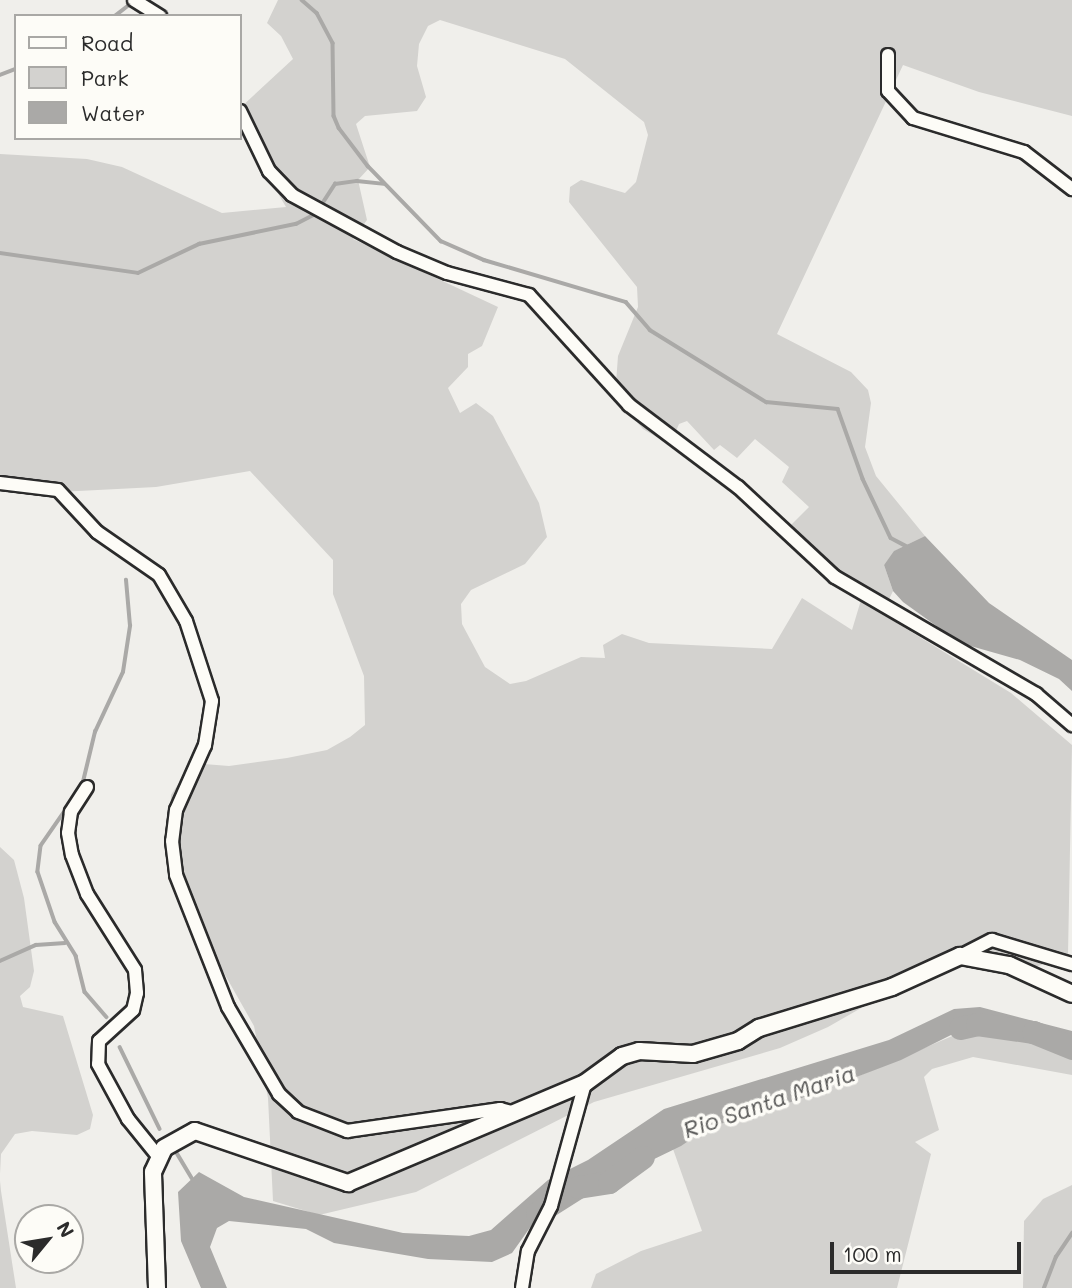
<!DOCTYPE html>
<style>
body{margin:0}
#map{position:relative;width:1072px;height:1288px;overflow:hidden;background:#f0efeb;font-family:Mali,sans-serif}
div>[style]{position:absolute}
.green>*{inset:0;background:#d3d2cf}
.water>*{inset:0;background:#aaa9a7}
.stream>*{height:3.5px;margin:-1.75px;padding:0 1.75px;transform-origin:1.75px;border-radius:1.75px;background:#aaa9a7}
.river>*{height:23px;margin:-11.5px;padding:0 11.5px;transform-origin:11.5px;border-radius:11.5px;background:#aaa9a7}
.roads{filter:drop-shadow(2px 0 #2b2b2b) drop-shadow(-2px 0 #2b2b2b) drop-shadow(0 2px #2b2b2b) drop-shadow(0 -2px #2b2b2b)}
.minor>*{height:12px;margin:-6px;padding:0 6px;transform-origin:6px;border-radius:6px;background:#fdfcf7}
.tertiary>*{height:16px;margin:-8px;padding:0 8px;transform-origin:8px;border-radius:8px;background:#fdfcf7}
span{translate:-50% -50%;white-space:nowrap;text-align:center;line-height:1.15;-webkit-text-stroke:7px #fdfcf7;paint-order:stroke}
.water-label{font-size:23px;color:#575756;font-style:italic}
.legend{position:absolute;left:14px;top:14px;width:228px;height:126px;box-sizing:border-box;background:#fdfcf7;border:2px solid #a9a8a5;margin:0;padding:9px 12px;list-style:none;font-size:21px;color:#2b2b2b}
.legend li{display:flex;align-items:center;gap:14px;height:35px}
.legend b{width:35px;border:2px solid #a9a8a5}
.north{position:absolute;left:14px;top:1204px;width:70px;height:70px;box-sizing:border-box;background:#fdfcf7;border:2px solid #a9a8a5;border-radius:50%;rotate:60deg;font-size:19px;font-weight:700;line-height:28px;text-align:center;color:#2b2b2b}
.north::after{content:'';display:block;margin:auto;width:24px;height:32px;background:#2b2b2b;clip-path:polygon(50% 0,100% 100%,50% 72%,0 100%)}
.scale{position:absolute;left:830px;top:1242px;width:191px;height:32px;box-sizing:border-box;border:4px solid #2b2b2b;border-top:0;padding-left:9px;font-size:21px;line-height:24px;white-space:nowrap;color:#2b2b2b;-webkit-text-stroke:5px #fdfcf7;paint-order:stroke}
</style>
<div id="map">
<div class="green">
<div style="clip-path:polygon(evenodd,278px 0,1072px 0,1072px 116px,979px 92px,903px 65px,777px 334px,851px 372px,868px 390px,871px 403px,865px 447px,876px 476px,925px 536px,895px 551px,884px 565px,893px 591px,882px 614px,1011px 693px,1072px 745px,1068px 955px,1022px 972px,976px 940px,890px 976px,889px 992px,828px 1027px,780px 1048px,594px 1102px,416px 1192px,319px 1215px,273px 1201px,268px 1098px,254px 1026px,190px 913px,169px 837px,171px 795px,184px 775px,204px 764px,229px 766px,287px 758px,327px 750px,350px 737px,365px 725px,364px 676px,333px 594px,333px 560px,250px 471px,156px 487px,20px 494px,0 490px,0 154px,87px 159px,122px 167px,222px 213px,286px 207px,240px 129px,240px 108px,293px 59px,281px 36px,267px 23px,278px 0,440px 20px,565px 59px,644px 122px,648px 135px,636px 182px,625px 193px,581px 180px,570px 187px,569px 202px,637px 287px,638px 307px,618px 356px,616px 383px,627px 411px,643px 429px,670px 445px,679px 424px,687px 421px,714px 450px,720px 445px,737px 458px,755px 439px,789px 467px,782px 482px,809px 507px,782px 534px,861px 600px,852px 630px,802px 598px,772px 649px,649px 643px,622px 634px,603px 645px,605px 658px,581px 657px,526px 681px,510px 684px,485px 667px,462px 624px,461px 604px,471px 590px,525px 564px,547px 537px,539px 503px,493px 416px,476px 403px,460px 413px,448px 388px,468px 367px,468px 354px,482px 346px,498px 307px,353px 239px,367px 220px,358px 180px,370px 167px,356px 124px,365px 116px,417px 111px,426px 97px,417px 66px,419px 44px,428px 26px,440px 20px)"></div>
<div style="clip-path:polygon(0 847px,14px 860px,24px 898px,34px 971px,30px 987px,20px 996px,23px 1007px,63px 1016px,93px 1115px,90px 1129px,77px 1135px,32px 1131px,15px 1134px,1px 1154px,0 1174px)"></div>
<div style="clip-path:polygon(978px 1025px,1025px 1030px,1072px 1049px,1072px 1075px,973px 1057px,932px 1069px,924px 1077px,939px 1130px,915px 1142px,931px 1154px,897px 1288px,591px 1288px,596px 1274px,641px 1251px,702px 1231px,673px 1149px,709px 1127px,840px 1084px)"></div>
<div style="clip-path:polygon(0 1181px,1px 1191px,16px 1288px,0 1288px)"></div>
<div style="clip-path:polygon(1072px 1185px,1072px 1288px,1023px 1288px,1024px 1221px,1043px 1199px)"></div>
</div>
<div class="water">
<div style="clip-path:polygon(925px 536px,989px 603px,1072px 660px,1072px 691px,1059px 679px,1020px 660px,960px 643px,903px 602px,893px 591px,884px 565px,894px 551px)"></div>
<div style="clip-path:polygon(980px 1007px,1072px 1031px,1072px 1049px,1025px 1030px,967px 1027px,901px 1060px,770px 1110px,709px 1127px,681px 1146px,609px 1181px,577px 1184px,534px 1222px,512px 1253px,492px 1262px,428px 1259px,334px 1243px,306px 1229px,229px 1221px,217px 1228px,210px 1247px,227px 1288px,201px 1288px,181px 1241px,178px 1192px,199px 1172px,244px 1197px,403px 1233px,469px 1236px,491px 1230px,548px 1180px,588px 1160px,664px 1109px,889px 1040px,954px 1009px)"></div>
</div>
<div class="stream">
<div style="left:302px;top:0;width:20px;rotate:41deg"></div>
<div style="left:317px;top:13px;width:34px;rotate:62deg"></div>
<div style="left:333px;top:43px;width:73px;rotate:89.2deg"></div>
<div style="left:334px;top:116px;width:13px;rotate:67deg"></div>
<div style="left:339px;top:128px;width:48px;rotate:52.7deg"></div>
<div style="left:368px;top:166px;width:105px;rotate:45.8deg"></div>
<div style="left:441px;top:241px;width:47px;rotate:23.8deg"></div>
<div style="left:484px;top:260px;width:148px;rotate:16.5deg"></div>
<div style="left:626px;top:302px;width:37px;rotate:49deg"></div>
<div style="left:650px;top:330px;width:137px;rotate:31.8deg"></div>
<div style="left:766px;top:402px;width:72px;rotate:5.6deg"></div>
<div style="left:838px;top:409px;width:74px;rotate:70.3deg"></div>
<div style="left:863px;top:479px;width:65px;rotate:64.6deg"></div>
<div style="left:891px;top:538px;width:19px;rotate:28deg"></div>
<div style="left:115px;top:16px;width:16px;rotate:-38deg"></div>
<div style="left:0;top:75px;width:17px;rotate:-21deg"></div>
<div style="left:322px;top:204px;width:24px;rotate:-57deg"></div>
<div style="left:335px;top:184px;width:22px;rotate:-8deg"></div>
<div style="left:357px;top:181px;width:27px;rotate:6deg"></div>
<div style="left:0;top:253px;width:139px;rotate:8.2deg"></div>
<div style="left:138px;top:273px;width:68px;rotate:-25.4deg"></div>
<div style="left:199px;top:244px;width:99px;rotate:-11.7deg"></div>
<div style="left:296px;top:224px;width:18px;rotate:-27deg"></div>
<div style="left:82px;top:786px;width:56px;rotate:-76.5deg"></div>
<div style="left:95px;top:732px;width:66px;rotate:-65deg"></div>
<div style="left:123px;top:672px;width:47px;rotate:-81.3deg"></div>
<div style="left:130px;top:626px;width:46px;rotate:-95deg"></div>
<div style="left:68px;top:807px;width:47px;rotate:124.7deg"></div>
<div style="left:41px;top:846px;width:26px;rotate:97deg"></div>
<div style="left:38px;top:872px;width:53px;rotate:71.2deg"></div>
<div style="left:55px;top:922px;width:40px;rotate:58deg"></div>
<div style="left:76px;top:956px;width:37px;rotate:76deg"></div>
<div style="left:85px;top:992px;width:33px;rotate:49deg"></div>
<div style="left:0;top:961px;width:39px;rotate:-24deg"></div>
<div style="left:36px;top:945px;width:29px;rotate:-4deg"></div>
<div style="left:120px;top:1047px;width:91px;rotate:64deg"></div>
<div style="left:177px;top:1153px;width:29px;rotate:59deg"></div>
<div style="left:1044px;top:1288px;width:33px;rotate:-69deg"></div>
<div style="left:1056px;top:1257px;width:29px;rotate:-56deg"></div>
</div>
<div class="river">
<div style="left:960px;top:1028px;width:17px;rotate:-13deg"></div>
<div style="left:977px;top:1024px;width:57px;rotate:8.1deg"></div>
<div style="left:1033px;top:1032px;width:42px;rotate:22.3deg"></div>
<div style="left:537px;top:1213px;width:49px;rotate:-32.4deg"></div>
<div style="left:578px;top:1187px;width:31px;rotate:-9deg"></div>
<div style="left:609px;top:1182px;width:42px;rotate:-36.3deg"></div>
</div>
<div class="roads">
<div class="minor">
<div style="left:134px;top:0;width:31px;rotate:32deg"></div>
<div style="left:888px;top:55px;width:36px;rotate:90deg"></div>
<div style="left:888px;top:91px;width:37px;rotate:47deg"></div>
<div style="left:913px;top:118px;width:116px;rotate:17deg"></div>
<div style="left:1024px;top:152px;width:61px;rotate:37.6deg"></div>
<div style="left:240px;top:111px;width:67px;rotate:64.2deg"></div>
<div style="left:269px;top:171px;width:33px;rotate:46deg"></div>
<div style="left:292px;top:195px;width:119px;rotate:28.5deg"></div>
<div style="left:397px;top:252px;width:54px;rotate:22.8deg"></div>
<div style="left:447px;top:273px;width:85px;rotate:15deg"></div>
<div style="left:529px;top:295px;width:149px;rotate:47.7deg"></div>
<div style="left:629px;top:405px;width:136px;rotate:37deg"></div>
<div style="left:738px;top:487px;width:132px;rotate:42.9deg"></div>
<div style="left:835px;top:577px;width:233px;rotate:30.2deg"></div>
<div style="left:1036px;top:694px;width:48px;rotate:40.7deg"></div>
<div style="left:0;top:483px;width:58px;rotate:6.9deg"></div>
<div style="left:58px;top:490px;width:57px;rotate:47.1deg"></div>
<div style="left:97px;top:532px;width:75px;rotate:34.7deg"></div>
<div style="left:159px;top:575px;width:53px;rotate:59.6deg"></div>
<div style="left:186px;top:621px;width:84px;rotate:72deg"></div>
<div style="left:212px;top:701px;width:45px;rotate:99deg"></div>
<div style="left:205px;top:745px;width:71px;rotate:114deg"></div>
<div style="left:176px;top:810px;width:31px;rotate:97deg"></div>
<div style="left:172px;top:841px;width:34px;rotate:83deg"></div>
<div style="left:176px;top:875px;width:142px;rotate:68.5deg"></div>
<div style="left:228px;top:1007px;width:101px;rotate:59.6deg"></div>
<div style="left:279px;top:1094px;width:26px;rotate:43deg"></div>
<div style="left:298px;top:1112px;width:53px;rotate:21.2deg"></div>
<div style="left:347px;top:1131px;width:155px;rotate:-8.2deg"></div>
<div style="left:500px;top:1109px;width:11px;rotate:15deg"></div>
<div style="left:87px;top:787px;width:30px;rotate:123deg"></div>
<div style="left:71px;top:812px;width:21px;rotate:98deg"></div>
<div style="left:68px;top:833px;width:22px;rotate:80deg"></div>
<div style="left:72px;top:855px;width:42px;rotate:69deg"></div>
<div style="left:87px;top:894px;width:90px;rotate:57.7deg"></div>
<div style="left:135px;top:970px;width:23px;rotate:85deg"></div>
<div style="left:137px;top:993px;width:17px;rotate:103deg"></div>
<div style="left:133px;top:1010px;width:46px;rotate:137.6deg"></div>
<div style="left:99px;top:1041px;width:23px;rotate:92deg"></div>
<div style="left:98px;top:1064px;width:63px;rotate:61.4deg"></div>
<div style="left:128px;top:1119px;width:46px;rotate:51.1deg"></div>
<div style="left:960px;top:956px;width:36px;rotate:-27deg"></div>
<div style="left:992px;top:940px;width:84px;rotate:16.7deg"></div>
<div style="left:522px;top:1288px;width:37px;rotate:-81deg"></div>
<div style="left:528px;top:1251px;width:51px;rotate:-62.9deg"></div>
<div style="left:551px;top:1206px;width:128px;rotate:-74.5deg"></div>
</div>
<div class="tertiary">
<div style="left:157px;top:1288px;width:116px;rotate:-92deg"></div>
<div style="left:153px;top:1172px;width:26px;rotate:-65deg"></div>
<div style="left:164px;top:1148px;width:35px;rotate:-29deg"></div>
<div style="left:195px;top:1131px;width:162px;rotate:18.8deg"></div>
<div style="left:348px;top:1183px;width:257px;rotate:-22.9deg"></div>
<div style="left:585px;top:1083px;width:46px;rotate:-36.1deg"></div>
<div style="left:622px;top:1056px;width:18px;rotate:-16deg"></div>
<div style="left:639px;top:1051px;width:54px;rotate:3.2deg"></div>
<div style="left:693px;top:1054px;width:47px;rotate:-16.1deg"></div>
<div style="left:738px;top:1041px;width:25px;rotate:-32deg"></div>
<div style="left:759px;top:1028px;width:139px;rotate:-17.1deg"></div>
<div style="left:892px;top:987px;width:75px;rotate:-24.5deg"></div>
<div style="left:960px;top:956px;width:50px;rotate:10.4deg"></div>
<div style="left:1009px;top:965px;width:69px;rotate:24.7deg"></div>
</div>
</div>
<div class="water-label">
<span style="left:769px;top:1101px;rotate:-19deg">Rio Santa Maria</span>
</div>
<ul class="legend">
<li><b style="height:9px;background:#fdfcf7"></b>Road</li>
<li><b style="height:19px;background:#d3d2cf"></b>Park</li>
<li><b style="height:19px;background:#aaa9a7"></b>Water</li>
</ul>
<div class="north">N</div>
<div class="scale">100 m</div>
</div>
